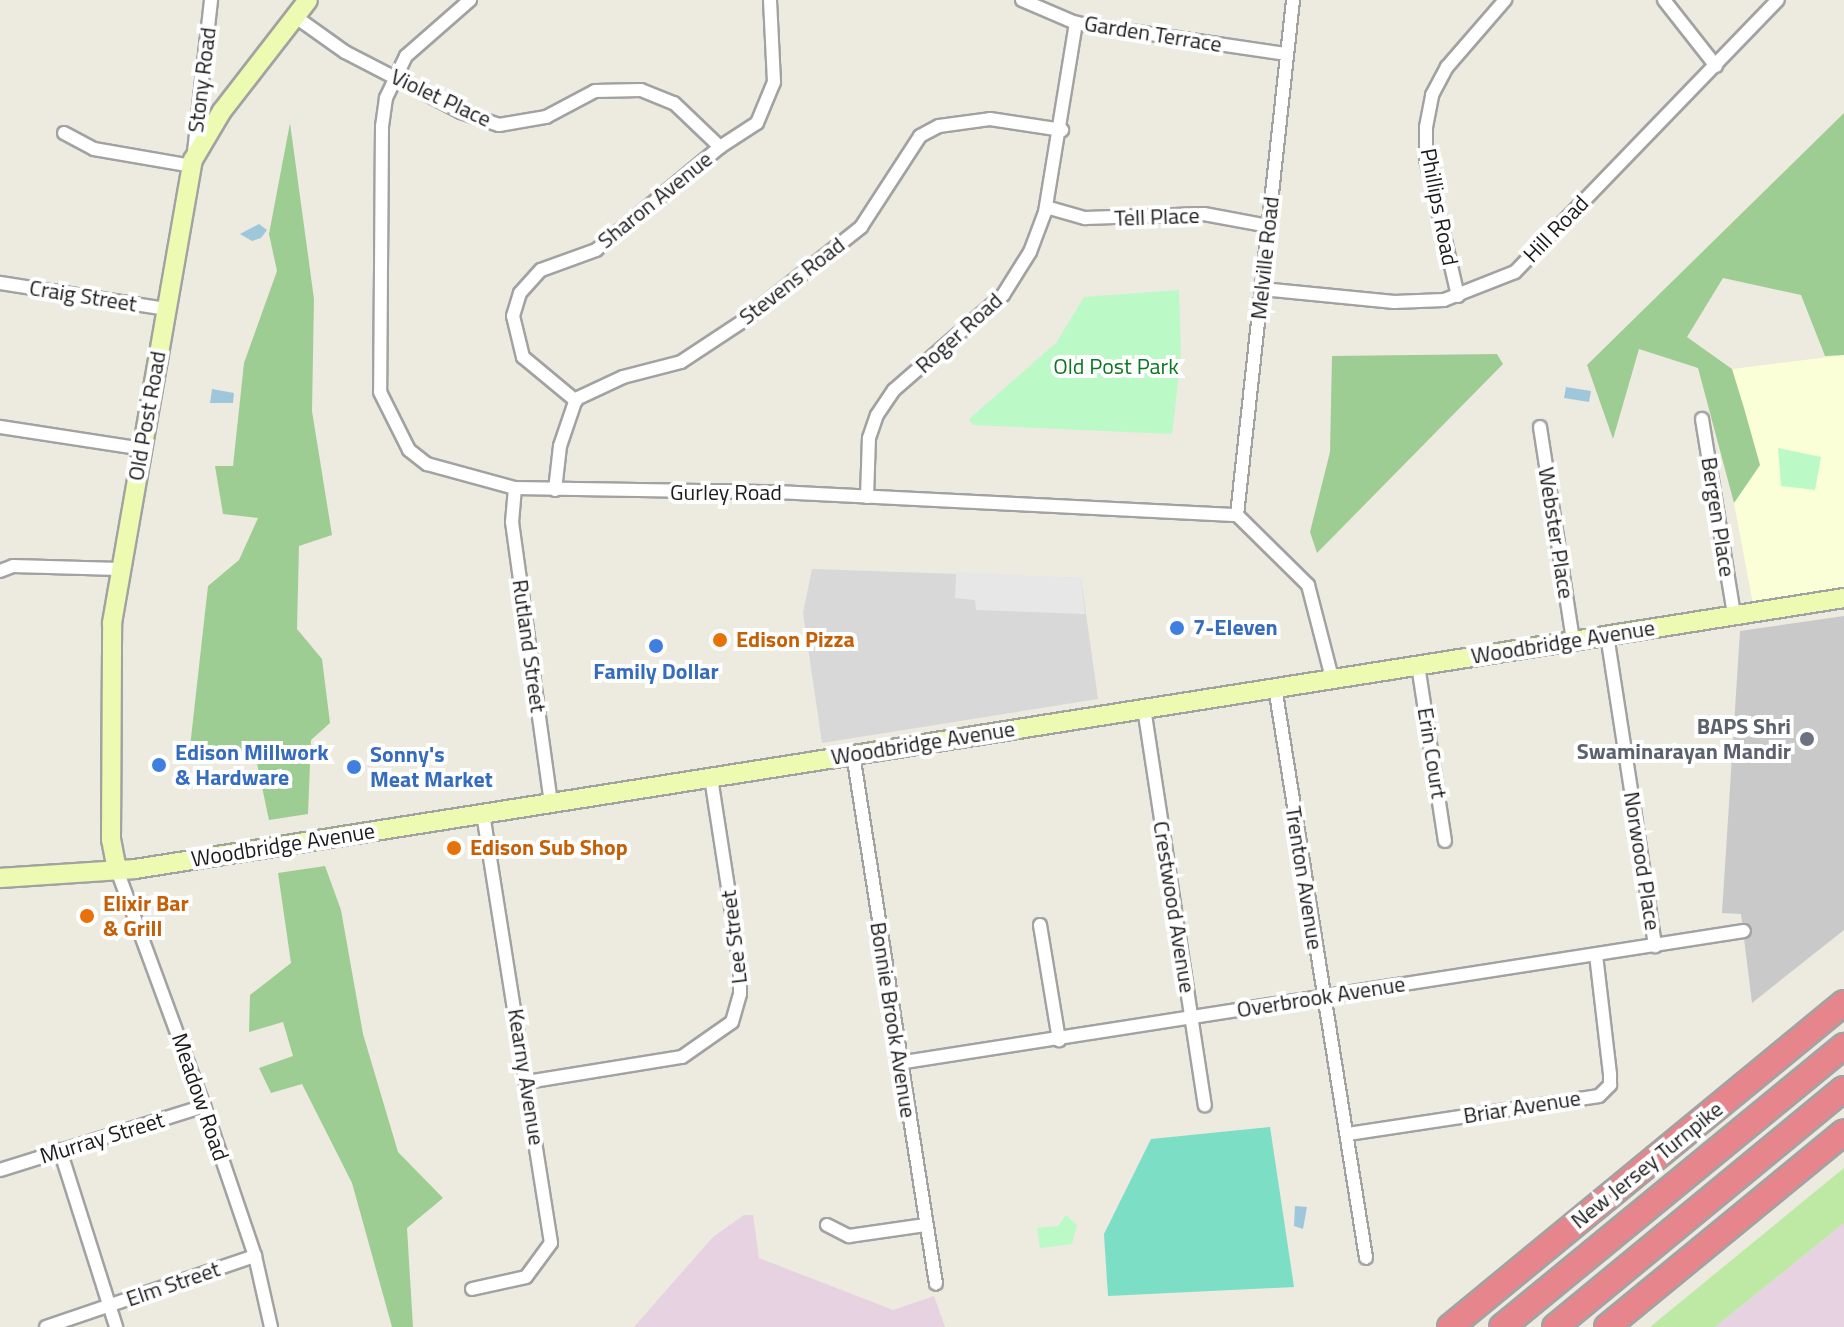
<!DOCTYPE html>
<style>
body{margin:0}
#map{position:relative;width:1844px;height:1327px;overflow:hidden;background:#edeae0;font-family:"Titillium Web",sans-serif}
div>[style]{position:absolute}
.residential>*{inset:0;background:#d9d8d8}
.industrial>*{inset:0;background:#e6d2e0}
.education>*{inset:0;background:#faffd7}
.religious>*{inset:0;background:#c9c9c9}
.grass>*{inset:0;background:#bee9a4}
.forest>*{inset:0;background:#9ecd94}
.park>*{inset:0;background:#bbf9c7}
.pitch>*{inset:0;background:#7cdec4}
.parking>*{inset:0;background:#e7e7e7}
.water>*{inset:0;background:#9fc7dc}
.roads{filter:drop-shadow(2px 0 #a2a2a2) drop-shadow(-2px 0 #a2a2a2) drop-shadow(0 2px #a2a2a2) drop-shadow(0 -2px #a2a2a2)}
.street>*{height:12px;margin:-6px;padding:0 6px;transform-origin:6px;border-radius:6px;background:#fff}
.secondary>*{height:18px;margin:-9px;padding:0 9px;transform-origin:9px;border-radius:9px;background:#edfab1}
.highway>*{height:24px;margin:-12px;padding:0 12px;transform-origin:12px;border-radius:12px;background:#e6868c}
.dots>*{width:22px;height:22px;translate:-50% -50%;box-sizing:border-box;border:4px solid #fff;border-radius:50%}
span{translate:-50% -50%;white-space:nowrap;text-align:center;line-height:1.15;-webkit-text-stroke:8px #fff;paint-order:stroke}
.street-label{font-size:22px;color:#1b1b1b}
.park-label{font-size:22px;color:#0a7820}
.shop-label{font-size:22px;color:#366cbe;font-weight:700}
.left{translate:0 -50%;text-align:left}
.food-label{font-size:22px;color:#c56008;font-weight:700}
.worship-label{font-size:22px;color:#5b616d;font-weight:700}
.right{translate:-100% -50%;text-align:right}
</style>
<div id="map">
<div class="residential">
<div style="clip-path:polygon(812px 569px,1081px 578px,1098px 699px,822px 743px,803px 613px)"></div>
</div>
<div class="industrial">
<div style="clip-path:polygon(744px 1215px,753px 1215px,759px 1258px,893px 1310px,934px 1296px,945px 1327px,634px 1327px,713px 1237px)"></div>
<div style="clip-path:polygon(1844px 1223px,1844px 1327px,1715px 1327px)"></div>
</div>
<div class="education">
<div style="clip-path:polygon(1844px 355px,1844px 591px,1753px 604px,1734px 503px,1760px 465px,1732px 369px)"></div>
</div>
<div class="religious">
<div style="clip-path:polygon(1844px 616px,1844px 930px,1752px 1003px,1741px 914px,1722px 913px,1740px 631px)"></div>
</div>
<div class="grass">
<div style="clip-path:polygon(1844px 1168px,1844px 1223px,1715px 1327px,1650px 1327px)"></div>
</div>
<div class="forest">
<div style="clip-path:polygon(1844px 113px,1844px 355px,1825px 356px,1801px 295px,1723px 278px,1687px 337px,1732px 369px,1744px 408px,1760px 465px,1734px 503px,1698px 368px,1639px 349px,1613px 439px,1587px 365px)"></div>
<div style="clip-path:polygon(290px 123px,314px 299px,312px 411px,332px 535px,299px 546px,297px 629px,322px 659px,330px 723px,311px 740px,308px 814px,269px 820px,255px 754px,190px 747px,208px 586px,239px 560px,258px 518px,223px 514px,215px 466px,233px 466px,244px 363px,277px 271px,269px 234px)"></div>
<div style="clip-path:polygon(1497px 354px,1503px 364px,1317px 553px,1310px 532px,1330px 452px,1332px 356px)"></div>
<div style="clip-path:polygon(325px 866px,341px 910px,363px 1034px,398px 1152px,443px 1198px,407px 1228px,413px 1327px,392px 1327px,352px 1183px,302px 1084px,271px 1093px,259px 1068px,293px 1056px,283px 1022px,249px 1032px,250px 995px,291px 963px,278px 873px)"></div>
</div>
<div class="park">
<div style="clip-path:polygon(1179px 290px,1181px 357px,1172px 434px,973px 425px,969px 419px,1056px 343px,1084px 297px)"></div>
<div style="clip-path:polygon(1778px 448px,1821px 457px,1815px 490px,1781px 486px)"></div>
<div style="clip-path:polygon(1066px 1215px,1077px 1225px,1072px 1244px,1040px 1248px,1037px 1228px,1058px 1226px)"></div>
</div>
<div class="pitch">
<div style="clip-path:polygon(1270px 1127px,1294px 1287px,1108px 1296px,1104px 1234px,1151px 1139px)"></div>
</div>
<div class="parking">
<div style="clip-path:polygon(956px 572px,1081px 578px,1085px 614px,976px 610px,975px 600px,955px 598px)"></div>
</div>
<div class="water">
<div style="clip-path:polygon(259px 224px,267px 230px,261px 238px,252px 241px,240px 234px)"></div>
<div style="clip-path:polygon(1566px 387px,1591px 391px,1589px 402px,1564px 398px)"></div>
<div style="clip-path:polygon(212px 389px,234px 393px,233px 403px,210px 403px)"></div>
<div style="clip-path:polygon(1295px 1206px,1307px 1207px,1303px 1229px,1294px 1226px)"></div>
</div>
<div class="roads">
<div class="street">
<div style="left:470px;top:0;width:85px;rotate:138.8deg"></div>
<div style="left:406px;top:56px;width:47px;rotate:115.5deg"></div>
<div style="left:386px;top:98px;width:28px;rotate:98deg"></div>
<div style="left:382px;top:126px;width:266px;rotate:90.4deg"></div>
<div style="left:380px;top:392px;width:65px;rotate:63.4deg"></div>
<div style="left:409px;top:450px;width:23px;rotate:38deg"></div>
<div style="left:427px;top:464px;width:91px;rotate:15.3deg"></div>
<div style="left:515px;top:488px;width:263px;rotate:0.9deg"></div>
<div style="left:778px;top:492px;width:460px;rotate:2.9deg"></div>
<div style="left:1237px;top:515px;width:100px;rotate:44.6deg"></div>
<div style="left:1308px;top:585px;width:96px;rotate:75.5deg"></div>
<div style="left:1022px;top:0;width:59px;rotate:23.1deg"></div>
<div style="left:1076px;top:23px;width:213px;rotate:8.4deg"></div>
<div style="left:1664px;top:0;width:84px;rotate:51.8deg"></div>
<div style="left:293px;top:15px;width:64px;rotate:35.4deg"></div>
<div style="left:345px;top:52px;width:131px;rotate:27.3deg"></div>
<div style="left:461px;top:112px;width:40px;rotate:18.9deg"></div>
<div style="left:499px;top:125px;width:48px;rotate:-9.7deg"></div>
<div style="left:546px;top:117px;width:55px;rotate:-28deg"></div>
<div style="left:595px;top:91px;width:46px;rotate:-1.2deg"></div>
<div style="left:641px;top:90px;width:35px;rotate:22deg"></div>
<div style="left:674px;top:103px;width:64px;rotate:43.7deg"></div>
<div style="left:64px;top:133px;width:34px;rotate:28deg"></div>
<div style="left:94px;top:149px;width:99px;rotate:9.8deg"></div>
<div style="left:194px;top:152px;width:153px;rotate:-83.6deg"></div>
<div style="left:1046px;top:207px;width:41px;rotate:15.8deg"></div>
<div style="left:1085px;top:218px;width:119px;rotate:-1.9deg"></div>
<div style="left:1204px;top:214px;width:65px;rotate:10.6deg"></div>
<div style="left:0;top:283px;width:168px;rotate:8.9deg"></div>
<div style="left:1262px;top:289px;width:133px;rotate:5.6deg"></div>
<div style="left:1394px;top:302px;width:50px;rotate:-2.3deg"></div>
<div style="left:1444px;top:300px;width:76px;rotate:-21.5deg"></div>
<div style="left:1515px;top:272px;width:378px;rotate:-46deg"></div>
<div style="left:1458px;top:296px;width:141px;rotate:-103.1deg"></div>
<div style="left:1426px;top:159px;width:32px;rotate:-90deg"></div>
<div style="left:1426px;top:127px;width:33px;rotate:-79deg"></div>
<div style="left:1432px;top:95px;width:32px;rotate:-62deg"></div>
<div style="left:1447px;top:67px;width:89px;rotate:-49.1deg"></div>
<div style="left:576px;top:401px;width:69px;rotate:-140.3deg"></div>
<div style="left:523px;top:357px;width:42px;rotate:-103.7deg"></div>
<div style="left:513px;top:316px;width:24px;rotate:-73deg"></div>
<div style="left:520px;top:293px;width:31px;rotate:-48deg"></div>
<div style="left:541px;top:270px;width:59px;rotate:-20deg"></div>
<div style="left:596px;top:250px;width:161px;rotate:-39.7deg"></div>
<div style="left:720px;top:147px;width:44px;rotate:-33deg"></div>
<div style="left:757px;top:123px;width:44px;rotate:-67.5deg"></div>
<div style="left:774px;top:82px;width:82px;rotate:-92.8deg"></div>
<div style="left:1702px;top:419px;width:198px;rotate:80.7deg"></div>
<div style="left:0;top:427px;width:145px;rotate:8.7deg"></div>
<div style="left:1540px;top:427px;width:216px;rotate:81.2deg"></div>
<div style="left:515px;top:488px;width:34px;rotate:95deg"></div>
<div style="left:512px;top:522px;width:284px;rotate:82.1deg"></div>
<div style="left:555px;top:490px;width:44px;rotate:-83.5deg"></div>
<div style="left:560px;top:446px;width:50px;rotate:-71.2deg"></div>
<div style="left:576px;top:399px;width:52px;rotate:-25.1deg"></div>
<div style="left:623px;top:377px;width:60px;rotate:-14.5deg"></div>
<div style="left:681px;top:362px;width:74px;rotate:-33.5deg"></div>
<div style="left:743px;top:321px;width:151px;rotate:-38.5deg"></div>
<div style="left:861px;top:227px;width:108px;rotate:-57deg"></div>
<div style="left:920px;top:136px;width:21px;rotate:-28deg"></div>
<div style="left:939px;top:126px;width:51px;rotate:-7.8deg"></div>
<div style="left:990px;top:119px;width:73px;rotate:8.7deg"></div>
<div style="left:867px;top:497px;width:59px;rotate:-88.1deg"></div>
<div style="left:869px;top:438px;width:24px;rotate:-71deg"></div>
<div style="left:877px;top:415px;width:30px;rotate:-56deg"></div>
<div style="left:894px;top:390px;width:145px;rotate:-41.1deg"></div>
<div style="left:1003px;top:295px;width:51px;rotate:-57.9deg"></div>
<div style="left:1030px;top:252px;width:43px;rotate:-69.4deg"></div>
<div style="left:1045px;top:212px;width:192px;rotate:-80.7deg"></div>
<div style="left:1237px;top:515px;width:518px;rotate:-83.79deg"></div>
<div style="left:0;top:571px;width:14px;rotate:-21deg"></div>
<div style="left:13px;top:566px;width:106px;rotate:1.6deg"></div>
<div style="left:1607px;top:635px;width:315px;rotate:81.2deg"></div>
<div style="left:1418px;top:665px;width:178px;rotate:81.3deg"></div>
<div style="left:1275px;top:687px;width:578px;rotate:80.94deg"></div>
<div style="left:1144px;top:708px;width:402px;rotate:81.3deg"></div>
<div style="left:853px;top:754px;width:536px;rotate:81.1deg"></div>
<div style="left:117px;top:870px;width:252px;rotate:69.8deg"></div>
<div style="left:204px;top:1106px;width:158px;rotate:71.2deg"></div>
<div style="left:255px;top:1256px;width:73px;rotate:77.3deg"></div>
<div style="left:1040px;top:925px;width:117px;rotate:80.6deg"></div>
<div style="left:898px;top:1063px;width:856px;rotate:-8.87deg"></div>
<div style="left:527px;top:1082px;width:157px;rotate:-9.2deg"></div>
<div style="left:682px;top:1057px;width:61px;rotate:-35deg"></div>
<div style="left:732px;top:1022px;width:29px;rotate:-74deg"></div>
<div style="left:740px;top:994px;width:29px;rotate:-90deg"></div>
<div style="left:740px;top:965px;width:190px;rotate:-98.8deg"></div>
<div style="left:1348px;top:1134px;width:254px;rotate:-8.6deg"></div>
<div style="left:1599px;top:1096px;width:16px;rotate:-45deg"></div>
<div style="left:1610px;top:1085px;width:11px;rotate:-90deg"></div>
<div style="left:1610px;top:1074px;width:120px;rotate:-96.7deg"></div>
<div style="left:60px;top:1150px;width:186px;rotate:72.4deg"></div>
<div style="left:0;top:1170px;width:214px;rotate:-17.4deg"></div>
<div style="left:827px;top:1225px;width:25px;rotate:27deg"></div>
<div style="left:849px;top:1236px;width:77px;rotate:-8.2deg"></div>
<div style="left:472px;top:1289px;width:55px;rotate:-12.5deg"></div>
<div style="left:526px;top:1277px;width:42px;rotate:-53.7deg"></div>
<div style="left:551px;top:1243px;width:435px;rotate:-99deg"></div>
<div style="left:46px;top:1327px;width:221px;rotate:-18.8deg"></div>
</div>
<div class="secondary">
<div style="left:117px;top:870px;width:31px;rotate:-101deg"></div>
<div style="left:111px;top:840px;width:217px;rotate:-89.7deg"></div>
<div style="left:112px;top:623px;width:470px;rotate:-80.1deg"></div>
<div style="left:193px;top:160px;width:57px;rotate:-59.4deg"></div>
<div style="left:222px;top:111px;width:140px;rotate:-52.2deg"></div>
<div style="left:0;top:878px;width:135px;rotate:-3.8deg"></div>
<div style="left:135px;top:869px;width:1730px;rotate:-9.01deg"></div>
</div>
<div class="highway">
<div style="left:1450px;top:1327px;width:510px;rotate:-39.43deg"></div>
<div style="left:1502px;top:1327px;width:443px;rotate:-39.4deg"></div>
<div style="left:1555px;top:1327px;width:374px;rotate:-39.5deg"></div>
<div style="left:1607px;top:1327px;width:307px;rotate:-39.4deg"></div>
</div>
</div>
<div class="dots">
<div style="left:1177px;top:628px;background:#3f7fe0"></div>
<div style="left:720px;top:640px;background:#e8710a"></div>
<div style="left:656px;top:646px;background:#3f7fe0"></div>
<div style="left:1807px;top:739px;background:#6b7280"></div>
<div style="left:159px;top:765px;background:#3f7fe0"></div>
<div style="left:354px;top:767px;background:#3f7fe0"></div>
<div style="left:454px;top:848px;background:#e8710a"></div>
<div style="left:87px;top:916px;background:#e8710a"></div>
</div>
<div class="street-label">
<span style="left:1153px;top:34px;rotate:9deg">Garden Terrace</span>
<span style="left:202px;top:80px;rotate:-83deg">Stony Road</span>
<span style="left:441px;top:98px;rotate:25deg">Violet Place</span>
<span style="left:655px;top:200px;rotate:-39deg">Sharon Avenue</span>
<span style="left:1439px;top:207px;rotate:79deg">Phillips Road</span>
<span style="left:1157px;top:217px;rotate:-2deg">Tell Place</span>
<span style="left:1556px;top:229px;rotate:-46deg">Hill Road</span>
<span style="left:1265px;top:258px;rotate:-84deg">Melville Road</span>
<span style="left:792px;top:281px;rotate:-38deg">Stevens Road</span>
<span style="left:83px;top:296px;rotate:9deg">Craig Street</span>
<span style="left:959px;top:333px;rotate:-42deg">Roger Road</span>
<span style="left:147px;top:416px;rotate:-80deg">Old Post Road</span>
<span style="left:726px;top:493px">Gurley Road</span>
<span style="left:1718px;top:517px;rotate:81deg">Bergen Place</span>
<span style="left:1556px;top:533px;rotate:81deg">Webster Place</span>
<span style="left:1563px;top:642px;rotate:-9deg">Woodbridge Avenue</span>
<span style="left:529px;top:646px;rotate:82deg">Rutland Street</span>
<span style="left:923px;top:743px;rotate:-9deg">Woodbridge Avenue</span>
<span style="left:1432px;top:753px;rotate:81deg">Erin Court</span>
<span style="left:283px;top:845px;rotate:-9deg">Woodbridge Avenue</span>
<span style="left:1642px;top:861px;rotate:81deg">Norwood Place</span>
<span style="left:1304px;top:878px;rotate:81deg">Trenton Avenue</span>
<span style="left:1174px;top:907px;rotate:81deg">Crestwood Avenue</span>
<span style="left:734px;top:937px;rotate:-97deg">Lee Street</span>
<span style="left:1321px;top:997px;rotate:-9deg">Overbrook Avenue</span>
<span style="left:893px;top:1020px;rotate:81deg">Bonnie Brook Avenue</span>
<span style="left:526px;top:1077px;rotate:81deg">Kearny Avenue</span>
<span style="left:200px;top:1097px;rotate:71deg">Meadow Road</span>
<span style="left:1522px;top:1107px;rotate:-9deg">Briar Avenue</span>
<span style="left:102px;top:1138px;rotate:-17deg">Murray Street</span>
<span style="left:1647px;top:1165px;rotate:-39deg">New Jersey Turnpike</span>
<span style="left:173px;top:1284px;rotate:-19deg">Elm Street</span>
</div>
<div class="park-label">
<span style="left:1116px;top:367px">Old Post Park</span>
</div>
<div class="shop-label">
<span class="left" style="left:1193px;top:628px">7-Eleven</span>
<span style="left:656px;top:672px">Family Dollar</span>
<span class="left" style="left:175px;top:765px">Edison Millwork<br>&amp; Hardware</span>
<span class="left" style="left:370px;top:767px">Sonny's<br>Meat Market</span>
</div>
<div class="food-label">
<span class="left" style="left:736px;top:640px">Edison Pizza</span>
<span class="left" style="left:470px;top:848px">Edison Sub Shop</span>
<span class="left" style="left:103px;top:916px">Elixir Bar<br>&amp; Grill</span>
</div>
<div class="worship-label">
<span class="right" style="left:1791px;top:739px">BAPS Shri<br>Swaminarayan Mandir</span>
</div>
</div>
